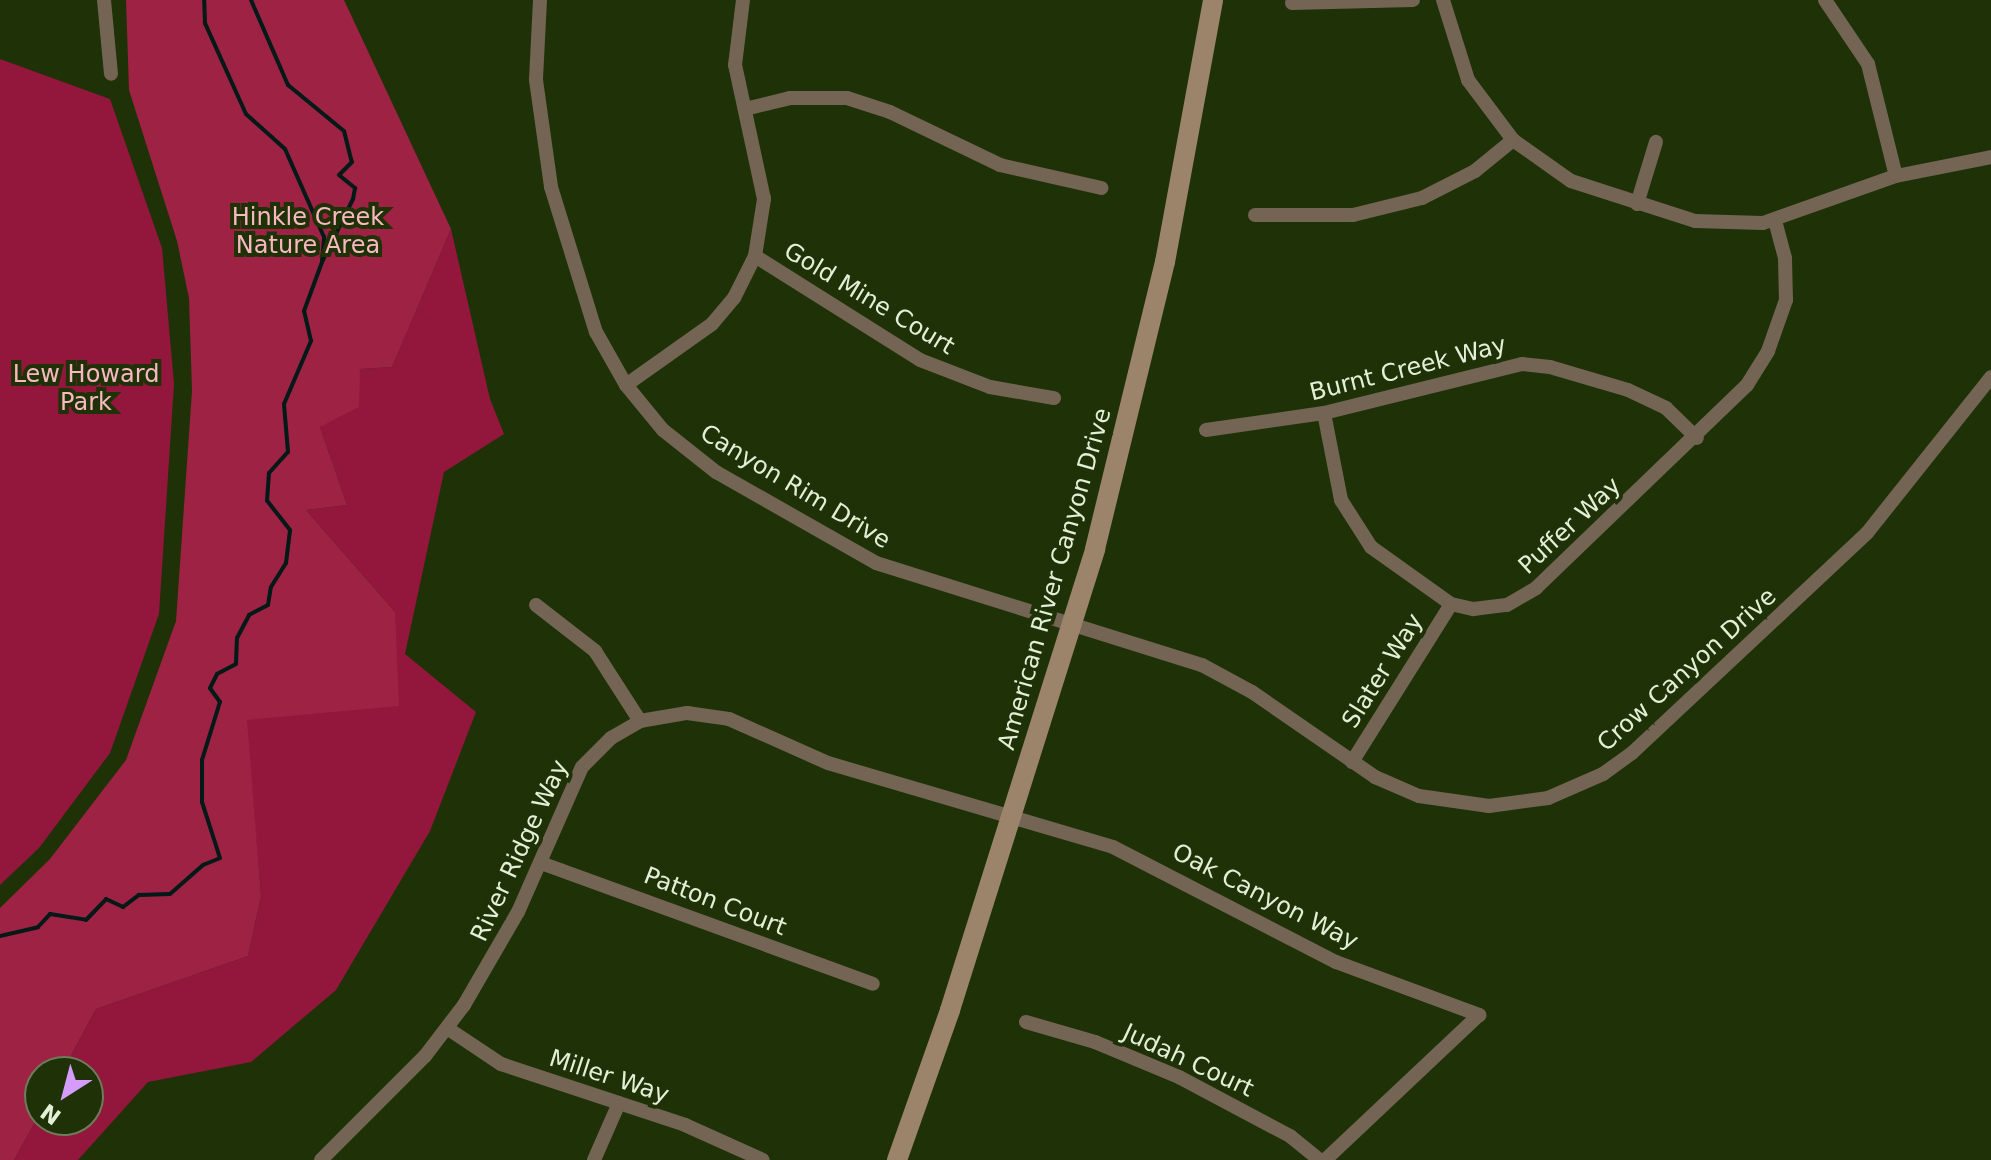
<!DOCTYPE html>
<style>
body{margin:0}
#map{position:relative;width:1991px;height:1160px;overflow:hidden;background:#1f3107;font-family:"DejaVu Sans",sans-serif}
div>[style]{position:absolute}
.green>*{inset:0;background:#93173c}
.forest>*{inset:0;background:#9e2244}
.stream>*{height:4px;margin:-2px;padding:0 2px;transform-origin:2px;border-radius:2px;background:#011917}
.minor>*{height:14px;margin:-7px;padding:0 7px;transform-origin:7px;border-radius:7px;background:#736454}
.secondary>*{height:20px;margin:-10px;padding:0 10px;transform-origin:10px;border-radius:10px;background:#9b846a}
span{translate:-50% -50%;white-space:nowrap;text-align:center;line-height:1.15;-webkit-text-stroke:8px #1f3107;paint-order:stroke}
.park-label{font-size:24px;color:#f9b8c1}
.street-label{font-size:24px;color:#e3f0d8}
.north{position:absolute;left:24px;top:1056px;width:80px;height:80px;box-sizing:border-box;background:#1f3107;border:2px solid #6d7d5b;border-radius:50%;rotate:216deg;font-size:22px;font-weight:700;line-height:32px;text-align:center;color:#e3f0d8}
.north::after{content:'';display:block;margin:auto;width:28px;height:36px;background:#d49cfb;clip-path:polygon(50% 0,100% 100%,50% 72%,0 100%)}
</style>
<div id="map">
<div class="green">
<div style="clip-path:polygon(0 59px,110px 99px,162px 248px,174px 384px,159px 614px,110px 753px,39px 848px,0 885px)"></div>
<div style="clip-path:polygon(451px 229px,490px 399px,504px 434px,444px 472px,405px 654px,476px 712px,430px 831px,336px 990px,251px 1062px,148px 1082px,78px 1160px,14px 1160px,40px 1113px,40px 1120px,88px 1120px,88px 1072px,62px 1072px,96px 1009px,248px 956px,261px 896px,246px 719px,395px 612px,306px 510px,347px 505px,320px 427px,359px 369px,392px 367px)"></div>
</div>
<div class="forest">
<div style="clip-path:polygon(126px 0,344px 0,451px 229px,392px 367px,360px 369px,359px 407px,320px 427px,347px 505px,306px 510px,395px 612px,399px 706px,247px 720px,261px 896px,248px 956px,96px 1009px,62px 1072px,40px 1072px,40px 1113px,14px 1160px,0 1160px,0 908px,50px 859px,126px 760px,176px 621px,192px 391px,189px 298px,177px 241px,129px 90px)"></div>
</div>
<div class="stream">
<div style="left:251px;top:0;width:93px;rotate:66.5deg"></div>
<div style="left:288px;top:85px;width:72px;rotate:39.4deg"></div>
<div style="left:344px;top:131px;width:32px;rotate:76deg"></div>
<div style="left:352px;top:162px;width:18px;rotate:135deg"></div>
<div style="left:339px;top:175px;width:21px;rotate:39deg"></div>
<div style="left:355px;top:188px;width:11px;rotate:100deg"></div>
<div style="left:353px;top:199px;width:70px;rotate:116.2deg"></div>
<div style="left:0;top:936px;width:39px;rotate:-13deg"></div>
<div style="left:38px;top:927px;width:18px;rotate:-47deg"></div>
<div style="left:50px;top:914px;width:36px;rotate:9deg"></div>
<div style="left:86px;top:920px;width:29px;rotate:-46deg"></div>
<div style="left:106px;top:899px;width:19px;rotate:25deg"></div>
<div style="left:123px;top:907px;width:20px;rotate:-37deg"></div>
<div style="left:139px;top:895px;width:31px;rotate:-2deg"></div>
<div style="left:170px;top:894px;width:44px;rotate:-41.3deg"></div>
<div style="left:203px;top:865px;width:18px;rotate:-22deg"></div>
<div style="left:220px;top:858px;width:59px;rotate:-107.8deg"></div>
<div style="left:202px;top:802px;width:42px;rotate:-90deg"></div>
<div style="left:202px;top:760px;width:61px;rotate:-72.8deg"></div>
<div style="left:220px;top:702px;width:17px;rotate:-126deg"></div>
<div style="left:210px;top:688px;width:16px;rotate:-63deg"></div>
<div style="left:217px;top:674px;width:21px;rotate:-28deg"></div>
<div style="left:236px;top:664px;width:26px;rotate:-88deg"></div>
<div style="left:237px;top:638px;width:26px;rotate:-62deg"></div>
<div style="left:249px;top:615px;width:21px;rotate:-28deg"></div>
<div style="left:268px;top:605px;width:18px;rotate:-81deg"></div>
<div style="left:271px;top:587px;width:28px;rotate:-58deg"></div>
<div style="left:286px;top:563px;width:33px;rotate:-83deg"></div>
<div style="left:290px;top:530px;width:37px;rotate:-128deg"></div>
<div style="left:267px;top:501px;width:28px;rotate:-86deg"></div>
<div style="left:269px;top:473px;width:28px;rotate:-48deg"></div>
<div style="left:288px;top:452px;width:48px;rotate:-94.8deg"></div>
<div style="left:284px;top:404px;width:69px;rotate:-66.8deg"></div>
<div style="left:311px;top:341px;width:31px;rotate:-103deg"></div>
<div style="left:304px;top:311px;width:52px;rotate:-69.8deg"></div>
<div style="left:322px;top:262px;width:25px;rotate:-85deg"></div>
<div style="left:324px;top:237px;width:96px;rotate:-113.9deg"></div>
<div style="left:285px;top:149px;width:52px;rotate:-138.1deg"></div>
<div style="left:246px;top:114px;width:100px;rotate:-114.3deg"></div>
<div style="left:205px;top:23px;width:23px;rotate:-92deg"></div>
</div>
<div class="minor">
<div style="left:104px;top:0;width:74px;rotate:84.6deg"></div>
<div style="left:540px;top:0;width:80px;rotate:92.9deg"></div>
<div style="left:536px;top:80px;width:108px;rotate:82deg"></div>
<div style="left:551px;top:187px;width:152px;rotate:72.8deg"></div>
<div style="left:596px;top:332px;width:61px;rotate:60.5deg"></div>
<div style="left:626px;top:385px;width:58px;rotate:50.6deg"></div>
<div style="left:663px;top:430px;width:68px;rotate:38.4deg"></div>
<div style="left:716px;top:472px;width:184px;rotate:29.6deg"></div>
<div style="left:876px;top:563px;width:342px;rotate:17.4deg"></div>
<div style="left:1202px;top:665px;width:57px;rotate:28.4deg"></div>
<div style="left:1252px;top:692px;width:150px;rotate:34.6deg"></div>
<div style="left:1375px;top:777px;width:48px;rotate:23.4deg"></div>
<div style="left:1419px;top:796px;width:71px;rotate:8.1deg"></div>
<div style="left:1489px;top:806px;width:60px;rotate:-7.7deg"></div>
<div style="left:1548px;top:798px;width:60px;rotate:-23.6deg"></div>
<div style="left:1603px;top:774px;width:36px;rotate:-36deg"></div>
<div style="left:1632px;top:753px;width:322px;rotate:-43.1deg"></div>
<div style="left:1867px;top:533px;width:199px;rotate:-51.5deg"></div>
<div style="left:1443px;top:0;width:84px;rotate:72.6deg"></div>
<div style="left:1468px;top:80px;width:75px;rotate:53.1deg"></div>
<div style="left:1513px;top:140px;width:71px;rotate:35.3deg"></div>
<div style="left:1571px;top:181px;width:130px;rotate:17.9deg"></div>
<div style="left:1695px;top:221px;width:68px;rotate:1.7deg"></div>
<div style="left:1763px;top:223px;width:141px;rotate:-19.5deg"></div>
<div style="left:1896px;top:176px;width:97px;rotate:-11.3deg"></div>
<div style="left:1825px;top:0;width:77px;rotate:56.1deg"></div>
<div style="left:1868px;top:64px;width:115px;rotate:76deg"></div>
<div style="left:1292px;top:3px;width:121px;rotate:-1.4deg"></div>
<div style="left:745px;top:109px;width:46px;rotate:-13.7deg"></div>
<div style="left:790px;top:98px;width:57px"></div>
<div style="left:847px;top:98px;width:45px;rotate:18deg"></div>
<div style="left:890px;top:112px;width:122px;rotate:25.7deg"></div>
<div style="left:1000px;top:165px;width:104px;rotate:12.8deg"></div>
<div style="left:1637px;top:204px;width:65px;rotate:-73deg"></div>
<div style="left:1255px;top:215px;width:98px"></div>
<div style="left:1353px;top:215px;width:71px;rotate:-13.8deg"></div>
<div style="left:1422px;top:198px;width:59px;rotate:-27deg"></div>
<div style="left:1475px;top:171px;width:49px;rotate:-39.2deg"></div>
<div style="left:755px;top:256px;width:195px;rotate:32.2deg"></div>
<div style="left:920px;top:360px;width:75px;rotate:21.1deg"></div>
<div style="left:990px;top:387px;width:65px;rotate:9.8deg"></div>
<div style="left:626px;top:385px;width:105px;rotate:-35.3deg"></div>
<div style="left:712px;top:324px;width:34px;rotate:-50deg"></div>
<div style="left:734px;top:298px;width:47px;rotate:-63.4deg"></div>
<div style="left:755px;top:256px;width:58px;rotate:-81deg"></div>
<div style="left:764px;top:199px;width:137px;rotate:-102.2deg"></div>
<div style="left:735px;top:65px;width:65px;rotate:-83deg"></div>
<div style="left:1324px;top:413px;width:89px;rotate:78.9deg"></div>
<div style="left:1341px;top:500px;width:56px;rotate:57.4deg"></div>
<div style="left:1371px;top:547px;width:98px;rotate:35.5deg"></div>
<div style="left:1451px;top:604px;width:23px;rotate:13deg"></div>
<div style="left:1473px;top:609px;width:34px;rotate:-7deg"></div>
<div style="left:1507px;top:605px;width:34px;rotate:-30deg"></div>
<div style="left:1536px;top:588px;width:293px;rotate:-43.9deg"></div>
<div style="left:1747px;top:385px;width:40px;rotate:-58deg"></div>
<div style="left:1768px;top:351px;width:54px;rotate:-70.6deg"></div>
<div style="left:1786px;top:300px;width:42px;rotate:-91.4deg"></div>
<div style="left:1785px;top:258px;width:39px;rotate:-105deg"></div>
<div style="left:1206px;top:430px;width:119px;rotate:-8.2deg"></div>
<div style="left:1324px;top:413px;width:204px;rotate:-13.9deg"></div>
<div style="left:1522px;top:364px;width:28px;rotate:6deg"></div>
<div style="left:1550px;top:367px;width:81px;rotate:16.4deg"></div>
<div style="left:1628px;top:390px;width:42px;rotate:25.3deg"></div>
<div style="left:1666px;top:408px;width:43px;rotate:44.1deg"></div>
<div style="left:536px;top:605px;width:75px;rotate:37.9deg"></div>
<div style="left:595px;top:651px;width:83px;rotate:57.3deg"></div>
<div style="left:1352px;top:762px;width:186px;rotate:-57.9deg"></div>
<div style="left:541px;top:863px;width:353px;rotate:20deg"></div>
<div style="left:1026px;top:1022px;width:72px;rotate:16.2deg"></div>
<div style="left:1095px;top:1042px;width:91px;rotate:22.6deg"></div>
<div style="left:1179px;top:1077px;width:126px;rotate:28deg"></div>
<div style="left:1290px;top:1136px;width:38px;rotate:39deg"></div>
<div style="left:447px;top:1028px;width:65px;rotate:33.7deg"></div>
<div style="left:501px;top:1064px;width:194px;rotate:18.3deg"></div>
<div style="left:685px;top:1125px;width:85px;rotate:24.2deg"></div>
<div style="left:321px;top:1160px;width:147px;rotate:-45deg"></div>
<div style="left:425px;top:1056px;width:64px;rotate:-52.6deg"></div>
<div style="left:464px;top:1005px;width:108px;rotate:-59.9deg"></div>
<div style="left:518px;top:912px;width:158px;rotate:-66.2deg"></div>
<div style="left:582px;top:767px;width:41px;rotate:-45deg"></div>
<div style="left:611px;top:738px;width:34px;rotate:-30deg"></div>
<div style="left:640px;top:721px;width:48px;rotate:-9.7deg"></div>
<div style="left:687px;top:713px;width:42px;rotate:8.1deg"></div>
<div style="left:729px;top:719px;width:108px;rotate:24deg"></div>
<div style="left:828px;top:763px;width:297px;rotate:16.4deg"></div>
<div style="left:1113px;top:847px;width:251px;rotate:27.3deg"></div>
<div style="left:1336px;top:962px;width:153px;rotate:20.3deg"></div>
<div style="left:1479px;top:1015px;width:212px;rotate:136.7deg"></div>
<div style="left:594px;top:1160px;width:62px;rotate:-66.3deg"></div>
</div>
<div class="secondary">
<div style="left:897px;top:1160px;width:159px;rotate:-70.5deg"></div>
<div style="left:950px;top:1010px;width:483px;rotate:-72.5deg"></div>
<div style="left:1095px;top:549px;width:295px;rotate:-76.3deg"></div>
<div style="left:1165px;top:262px;width:266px;rotate:-79.6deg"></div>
</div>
<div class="park-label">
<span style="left:308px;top:232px">Hinkle Creek<br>Nature Area</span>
<span style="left:86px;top:389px">Lew Howard<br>Park</span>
</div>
<div class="street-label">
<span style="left:869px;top:299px;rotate:31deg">Gold Mine Court</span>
<span style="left:1408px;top:369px;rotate:-14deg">Burnt Creek Way</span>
<span style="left:795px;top:487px;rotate:31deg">Canyon Rim Drive</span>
<span style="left:1570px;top:526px;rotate:-43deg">Puffer Way</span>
<span style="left:1055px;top:579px;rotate:-74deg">American River Canyon Drive</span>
<span style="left:1687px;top:670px;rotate:-42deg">Crow Canyon Drive</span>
<span style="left:1383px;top:671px;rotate:-58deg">Slater Way</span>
<span style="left:520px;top:851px;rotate:-65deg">River Ridge Way</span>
<span style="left:1265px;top:897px;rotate:27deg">Oak Canyon Way</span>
<span style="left:715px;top:902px;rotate:21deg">Patton Court</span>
<span style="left:1188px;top:1061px;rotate:25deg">Judah Court</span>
<span style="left:609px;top:1077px;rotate:18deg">Miller Way</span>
</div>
<div class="north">N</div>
</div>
